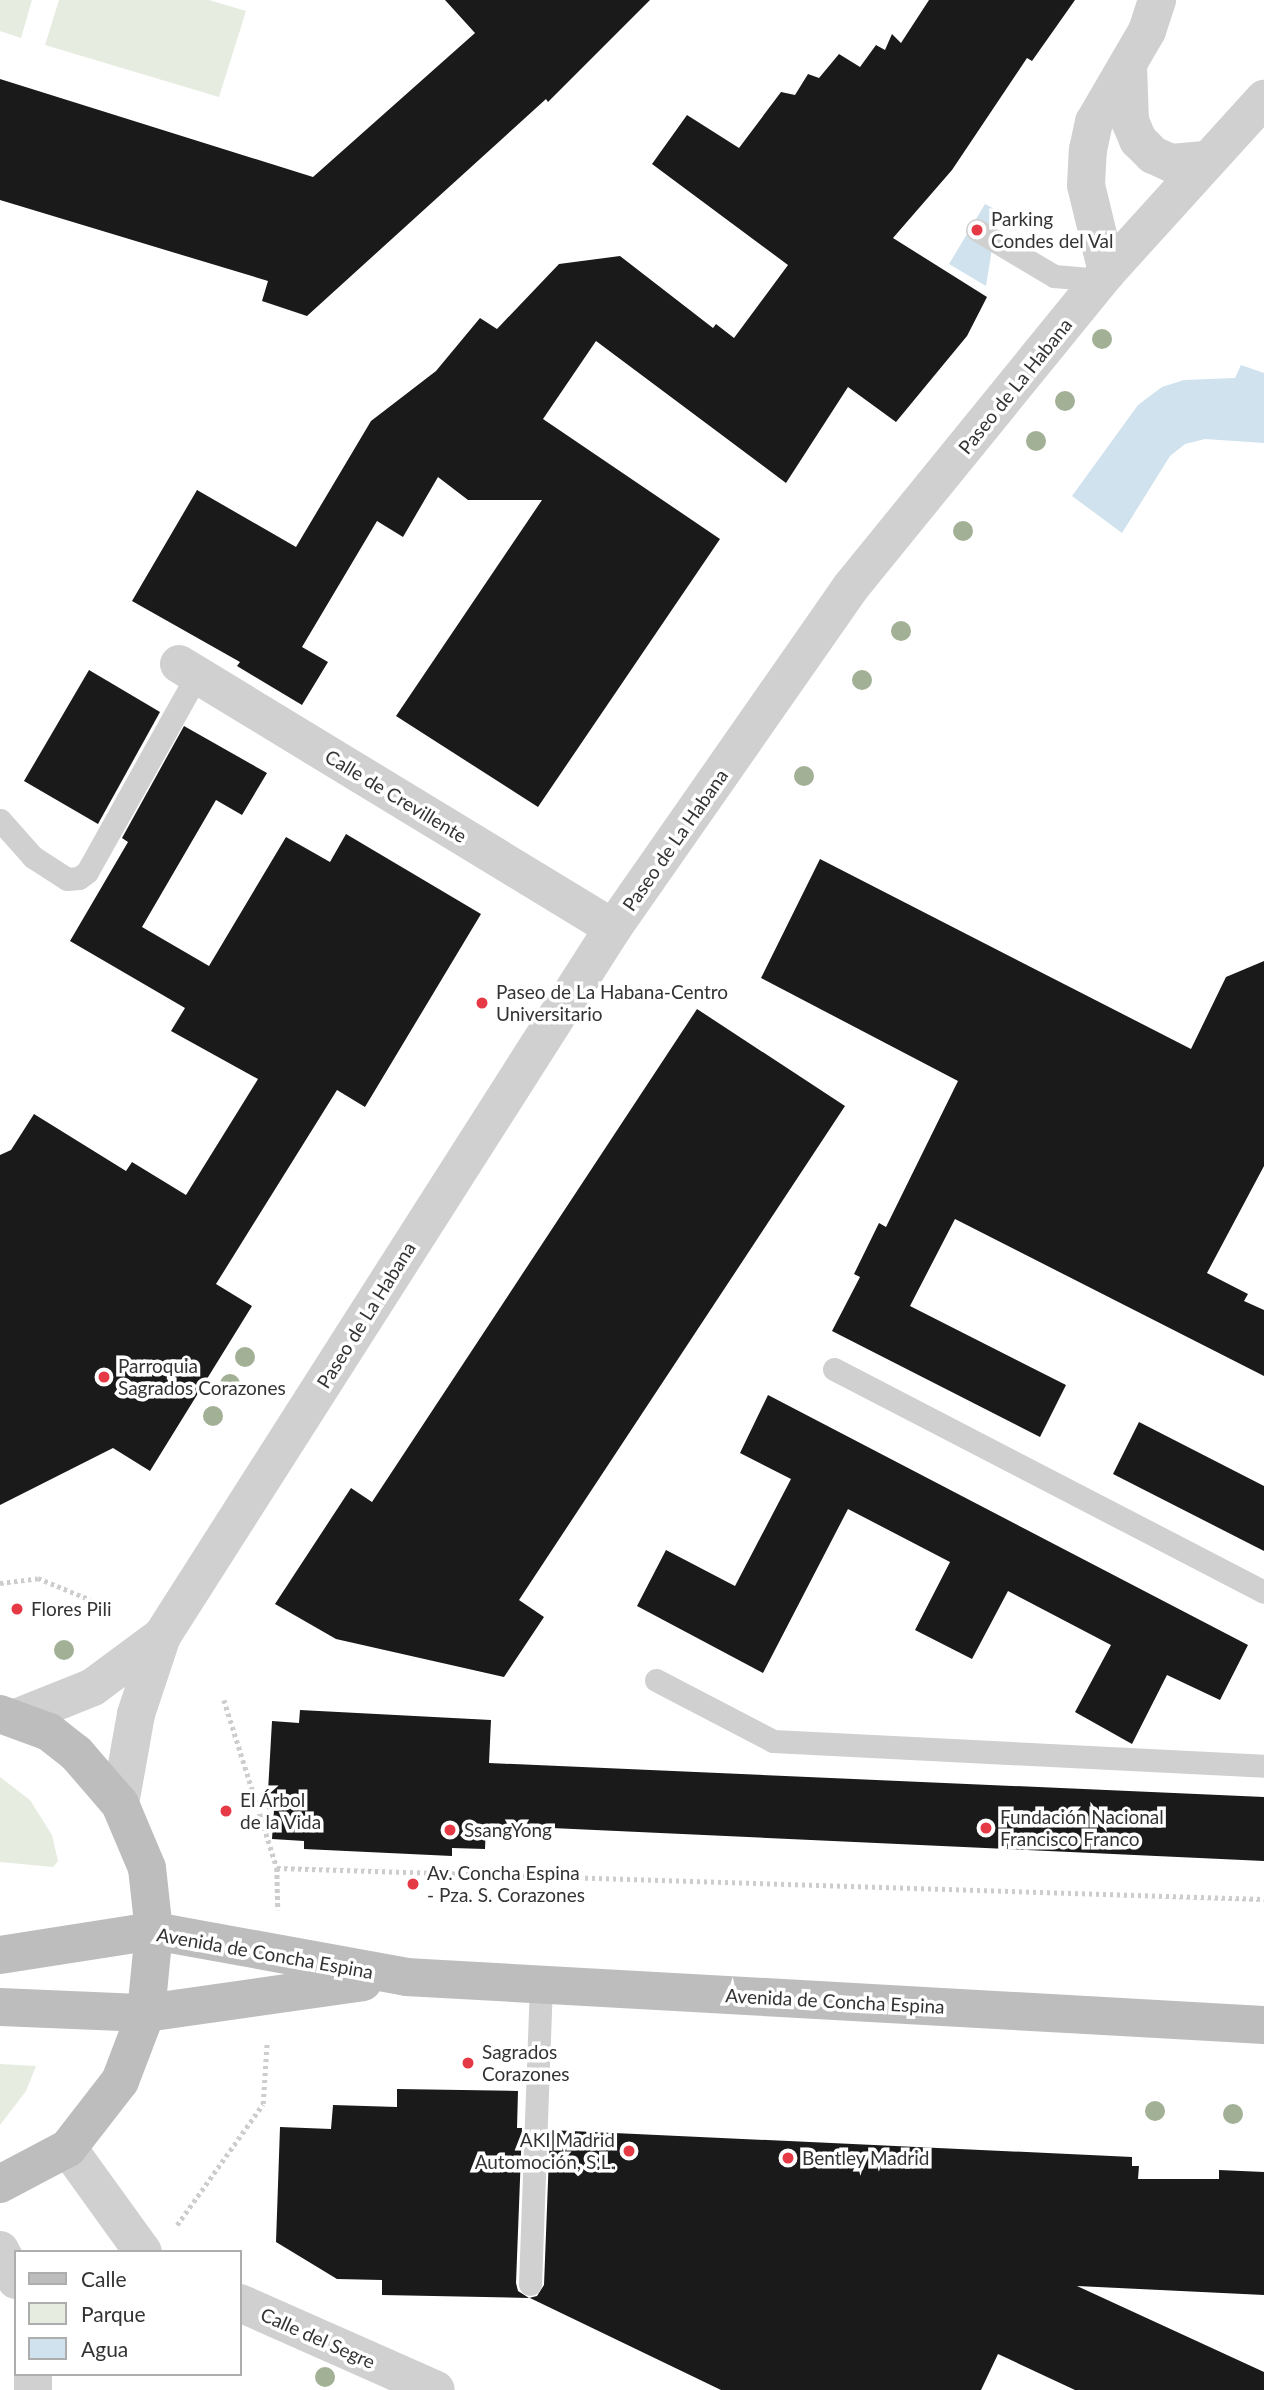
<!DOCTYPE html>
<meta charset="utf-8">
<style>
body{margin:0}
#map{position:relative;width:1264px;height:2390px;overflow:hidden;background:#fff;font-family:Lato,sans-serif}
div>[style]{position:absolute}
.green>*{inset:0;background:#e6ecdf}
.water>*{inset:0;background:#cfe2ee}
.building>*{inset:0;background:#1a1a1a}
.path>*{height:4.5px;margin-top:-2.25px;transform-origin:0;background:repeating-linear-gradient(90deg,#cdcdcd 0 3.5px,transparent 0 7px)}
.service>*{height:23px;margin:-11.5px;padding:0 11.5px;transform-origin:11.5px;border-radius:11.5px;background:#d0d0d0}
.minor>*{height:38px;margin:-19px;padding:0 19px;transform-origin:19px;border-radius:19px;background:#d0d0d0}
.tertiary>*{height:38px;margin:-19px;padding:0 19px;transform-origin:19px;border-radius:19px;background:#d0d0d0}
.secondary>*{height:38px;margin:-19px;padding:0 19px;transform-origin:19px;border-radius:19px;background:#bdbdbd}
.trees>*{width:20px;height:20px;margin:-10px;border-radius:50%;background:#a2b095}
.dots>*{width:19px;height:19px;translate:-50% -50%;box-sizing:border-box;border:4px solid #fff;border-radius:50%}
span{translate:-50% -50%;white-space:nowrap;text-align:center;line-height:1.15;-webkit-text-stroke:7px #fff;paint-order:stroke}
.poi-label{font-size:19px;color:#333}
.left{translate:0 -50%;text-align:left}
.right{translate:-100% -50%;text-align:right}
.street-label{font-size:19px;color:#333}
.legend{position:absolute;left:14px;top:2250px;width:228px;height:126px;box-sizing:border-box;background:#fff;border:2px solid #adadad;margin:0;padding:9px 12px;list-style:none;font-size:21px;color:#333}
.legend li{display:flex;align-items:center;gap:14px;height:35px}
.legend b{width:35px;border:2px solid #adadad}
</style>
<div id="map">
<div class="green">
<div style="clip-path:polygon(0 0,32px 0,21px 38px,0 31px)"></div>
<div style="clip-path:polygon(59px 0,209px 0,246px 11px,219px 97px,45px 45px)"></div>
<div style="clip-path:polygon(0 1777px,30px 1800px,52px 1835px,58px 1861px,53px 1867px,0 1862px)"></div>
<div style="clip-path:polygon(0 2064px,36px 2066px,26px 2091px,0 2125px)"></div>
</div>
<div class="water">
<div style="clip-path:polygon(985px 204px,998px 211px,986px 286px,949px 264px)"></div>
<div style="clip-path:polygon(1241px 365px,1264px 373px,1264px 443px,1205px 439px,1185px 444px,1170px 456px,1122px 533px,1072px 496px,1138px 405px,1162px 387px,1184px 380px,1235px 378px)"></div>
</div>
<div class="building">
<div style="clip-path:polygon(445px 0,650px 0,548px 102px,546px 99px,307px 316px,262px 301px,268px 281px,0 200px,0 79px,313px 177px,475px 33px)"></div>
<div style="clip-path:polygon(929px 0,1075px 0,1032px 61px,1027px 58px,952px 170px,893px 238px,987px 297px,967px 336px,896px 422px,848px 387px,786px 483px,596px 341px,543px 419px,720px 539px,538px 807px,396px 716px,542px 500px,468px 500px,438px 477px,403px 537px,377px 521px,302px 647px,328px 662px,302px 705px,237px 666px,240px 662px,132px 601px,197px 490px,296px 547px,371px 421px,436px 371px,480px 318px,497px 329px,559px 264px,620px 256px,713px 328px,716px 324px,734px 338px,788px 265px,652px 164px,687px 115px,739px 148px,781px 92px,795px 95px,808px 74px,819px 78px,839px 54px,860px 67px,876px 45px,885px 50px,892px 34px,901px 43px)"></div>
<div style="clip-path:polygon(89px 670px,160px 712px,98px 824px,24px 781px)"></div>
<div style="clip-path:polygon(184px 726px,267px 773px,242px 815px,216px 800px,142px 927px,209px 966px,286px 837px,330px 862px,346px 834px,481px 914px,365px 1107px,337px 1090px,216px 1284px,252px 1306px,150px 1471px,113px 1448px,0 1505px,0 1155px,11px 1150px,34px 1114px,126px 1171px,132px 1162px,186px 1195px,258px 1079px,171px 1031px,185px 1008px,70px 941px,128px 842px,122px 838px)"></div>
<div style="clip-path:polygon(820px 859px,1191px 1049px,1226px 977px,1264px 961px,1264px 1166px,1207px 1273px,1248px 1294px,1244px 1301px,1264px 1310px,1264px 1376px,955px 1219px,910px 1306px,1066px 1385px,1040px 1437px,832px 1331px,860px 1277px,854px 1274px,879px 1223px,886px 1227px,958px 1081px,761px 978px)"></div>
<div style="clip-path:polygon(697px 1009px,845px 1106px,519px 1600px,544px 1617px,504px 1677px,336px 1639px,275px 1604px,351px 1488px,372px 1502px)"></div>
<div style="clip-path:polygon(768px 1395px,1248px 1645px,1220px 1700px,1167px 1675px,1132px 1744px,1075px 1712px,1111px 1645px,1008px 1591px,972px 1659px,915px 1630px,950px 1562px,848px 1509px,763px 1673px,637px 1606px,666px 1550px,735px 1586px,791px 1479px,740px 1453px)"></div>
<div style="clip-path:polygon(1139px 1422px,1264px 1486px,1264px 1551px,1113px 1474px)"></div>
<div style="clip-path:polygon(300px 1710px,491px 1720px,489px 1763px,1264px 1797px,1264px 1861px,486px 1825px,485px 1849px,452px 1848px,452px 1856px,304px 1849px,304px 1841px,272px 1839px,274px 1810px,267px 1809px,272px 1721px,299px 1723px)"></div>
<div style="clip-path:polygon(397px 2089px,518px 2091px,517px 2128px,522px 2128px,516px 2283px,518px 2291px,529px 2298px,537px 2296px,544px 2285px,550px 2130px,1132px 2157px,1132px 2166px,1139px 2166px,1138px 2179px,1219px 2179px,1219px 2170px,1264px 2172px,1264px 2295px,1077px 2286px,1264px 2372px,1264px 2390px,1075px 2390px,998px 2354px,981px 2390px,721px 2390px,530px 2298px,382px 2295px,382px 2280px,337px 2279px,276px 2242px,280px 2127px,331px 2129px,333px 2105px,397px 2107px)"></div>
</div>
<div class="path">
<div style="left:0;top:1583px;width:38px;rotate:-7deg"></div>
<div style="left:38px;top:1578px;width:57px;rotate:22.5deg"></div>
<div style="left:224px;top:1700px;width:176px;rotate:72.5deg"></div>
<div style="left:277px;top:1868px;width:42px;rotate:88.6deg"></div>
<div style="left:277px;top:1868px;width:987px;rotate:1.8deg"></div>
<div style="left:177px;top:2225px;width:148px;rotate:-54.6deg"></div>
<div style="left:263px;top:2104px;width:63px;rotate:-86.4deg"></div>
</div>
<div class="service">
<div style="left:977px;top:230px;width:90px;rotate:30.9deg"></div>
<div style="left:1054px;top:276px;width:47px;rotate:4.9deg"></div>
<div style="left:0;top:820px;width:50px;rotate:48.3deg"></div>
<div style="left:33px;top:857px;width:40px;rotate:32.9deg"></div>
<div style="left:67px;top:879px;width:12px;rotate:-5deg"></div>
<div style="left:79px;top:878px;width:10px;rotate:-37deg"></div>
<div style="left:87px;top:872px;width:226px;rotate:-60.8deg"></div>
<div style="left:834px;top:1369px;width:484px;rotate:27.4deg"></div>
<div style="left:656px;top:1680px;width:132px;rotate:27.5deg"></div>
<div style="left:773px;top:1741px;width:492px;rotate:2.9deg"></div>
<div style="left:530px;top:2284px;width:299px;rotate:-87.9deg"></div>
</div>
<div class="minor">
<div style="left:1128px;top:65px;width:56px;rotate:88deg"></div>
<div style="left:1130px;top:121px;width:21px;rotate:67deg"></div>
<div style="left:1138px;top:140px;width:21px;rotate:45deg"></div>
<div style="left:1153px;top:155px;width:20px;rotate:24deg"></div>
<div style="left:1171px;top:163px;width:34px;rotate:-5deg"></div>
<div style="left:1107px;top:272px;width:89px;rotate:-103.6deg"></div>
<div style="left:1086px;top:185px;width:35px;rotate:-87deg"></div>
<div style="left:1088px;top:150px;width:29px;rotate:-78deg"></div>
<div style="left:1094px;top:122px;width:105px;rotate:-59.8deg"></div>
<div style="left:1147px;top:31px;width:33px;rotate:-72deg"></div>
<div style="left:179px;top:664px;width:508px;rotate:31.31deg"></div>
<div style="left:68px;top:2148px;width:128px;rotate:54.2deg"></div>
<div style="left:0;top:2250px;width:34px;rotate:62deg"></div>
<div style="left:240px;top:2303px;width:214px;rotate:23.9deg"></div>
<div style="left:33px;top:2390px;width:16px;rotate:-90deg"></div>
</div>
<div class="tertiary">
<div style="left:16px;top:1718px;width:83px;rotate:-21.9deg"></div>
<div style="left:93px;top:1687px;width:86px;rotate:-36.5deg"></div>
<div style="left:120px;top:1804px;width:91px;rotate:-79.9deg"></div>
<div style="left:136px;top:1714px;width:82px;rotate:-71.6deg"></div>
<div style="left:162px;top:1636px;width:839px;rotate:-57.5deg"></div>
<div style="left:613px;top:928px;width:414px;rotate:-55.1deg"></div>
<div style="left:850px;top:588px;width:407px;rotate:-50.9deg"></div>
<div style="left:1107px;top:272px;width:234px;rotate:-47.8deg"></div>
</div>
<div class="secondary">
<div style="left:0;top:1714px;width:52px;rotate:20.2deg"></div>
<div style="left:49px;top:1732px;width:34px;rotate:38deg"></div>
<div style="left:76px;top:1753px;width:67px;rotate:49.2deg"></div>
<div style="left:120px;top:1804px;width:69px;rotate:67.1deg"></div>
<div style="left:147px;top:1868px;width:63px;rotate:83.7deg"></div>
<div style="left:154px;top:1931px;width:82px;rotate:95.6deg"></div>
<div style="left:146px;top:2013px;width:73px;rotate:110.9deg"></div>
<div style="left:120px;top:2081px;width:85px;rotate:127.8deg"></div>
<div style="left:68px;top:2148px;width:77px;rotate:152.1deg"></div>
<div style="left:0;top:1955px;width:156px;rotate:-8.9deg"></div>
<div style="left:154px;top:1931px;width:256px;rotate:10.3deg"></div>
<div style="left:406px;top:1977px;width:859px;rotate:3.2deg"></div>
<div style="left:0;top:2007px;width:146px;rotate:2.4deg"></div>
<div style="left:146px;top:2013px;width:219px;rotate:-8.1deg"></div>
</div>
<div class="trees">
<div style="left:1102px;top:339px"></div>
<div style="left:1065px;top:401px"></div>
<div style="left:1036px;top:441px"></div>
<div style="left:963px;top:531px"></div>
<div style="left:901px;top:631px"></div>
<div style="left:862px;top:680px"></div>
<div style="left:804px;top:776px"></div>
<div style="left:245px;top:1357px"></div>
<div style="left:230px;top:1384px"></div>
<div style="left:213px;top:1416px"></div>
<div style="left:64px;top:1650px"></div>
<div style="left:1155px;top:2111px"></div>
<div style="left:1233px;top:2114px"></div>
<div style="left:325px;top:2377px"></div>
</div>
<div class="dots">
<div style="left:977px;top:230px;background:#e63946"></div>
<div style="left:482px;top:1003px;background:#e63946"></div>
<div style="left:104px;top:1377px;background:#e63946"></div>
<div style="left:17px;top:1609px;background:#e63946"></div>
<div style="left:226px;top:1811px;background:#e63946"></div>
<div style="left:986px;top:1828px;background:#e63946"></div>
<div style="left:450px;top:1830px;background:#e63946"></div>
<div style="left:413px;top:1884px;background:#e63946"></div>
<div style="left:468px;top:2063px;background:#e63946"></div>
<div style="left:629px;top:2151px;background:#e63946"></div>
<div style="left:788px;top:2158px;background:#e63946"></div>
</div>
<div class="poi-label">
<span class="left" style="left:991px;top:230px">Parking<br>Condes del Val</span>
<span class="left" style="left:496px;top:1003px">Paseo de La Habana-Centro<br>Universitario</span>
<span class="left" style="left:118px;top:1377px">Parroquia<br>Sagrados Corazones</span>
<span class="left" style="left:31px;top:1609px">Flores Pili</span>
<span class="left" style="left:240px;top:1811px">El Árbol<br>de la Vida</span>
<span class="left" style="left:1000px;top:1828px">Fundación Nacional<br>Francisco Franco</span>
<span class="left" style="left:464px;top:1830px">SsangYong</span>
<span class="left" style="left:427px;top:1884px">Av. Concha Espina<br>- Pza. S. Corazones</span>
<span class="left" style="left:482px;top:2063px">Sagrados<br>Corazones</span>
<span class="right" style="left:615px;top:2151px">AKI Madrid<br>Automoción, S.L.</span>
<span class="left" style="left:802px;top:2158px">Bentley Madrid</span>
</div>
<div class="street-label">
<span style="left:1015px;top:386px;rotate:-51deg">Paseo de La Habana</span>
<span style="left:396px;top:796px;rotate:31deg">Calle de Crevillente</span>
<span style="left:675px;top:840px;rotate:-55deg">Paseo de La Habana</span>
<span style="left:366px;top:1315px;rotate:-58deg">Paseo de La Habana</span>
<span style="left:265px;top:1953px;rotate:10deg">Avenida de Concha Espina</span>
<span style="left:835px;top:2001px;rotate:3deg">Avenida de Concha Espina</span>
<span style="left:318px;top:2338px;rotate:24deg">Calle del Segre</span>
</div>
<ul class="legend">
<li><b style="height:9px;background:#bdbdbd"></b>Calle</li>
<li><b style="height:19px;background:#e6ecdf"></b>Parque</li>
<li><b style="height:19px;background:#cfe2ee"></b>Agua</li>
</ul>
</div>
